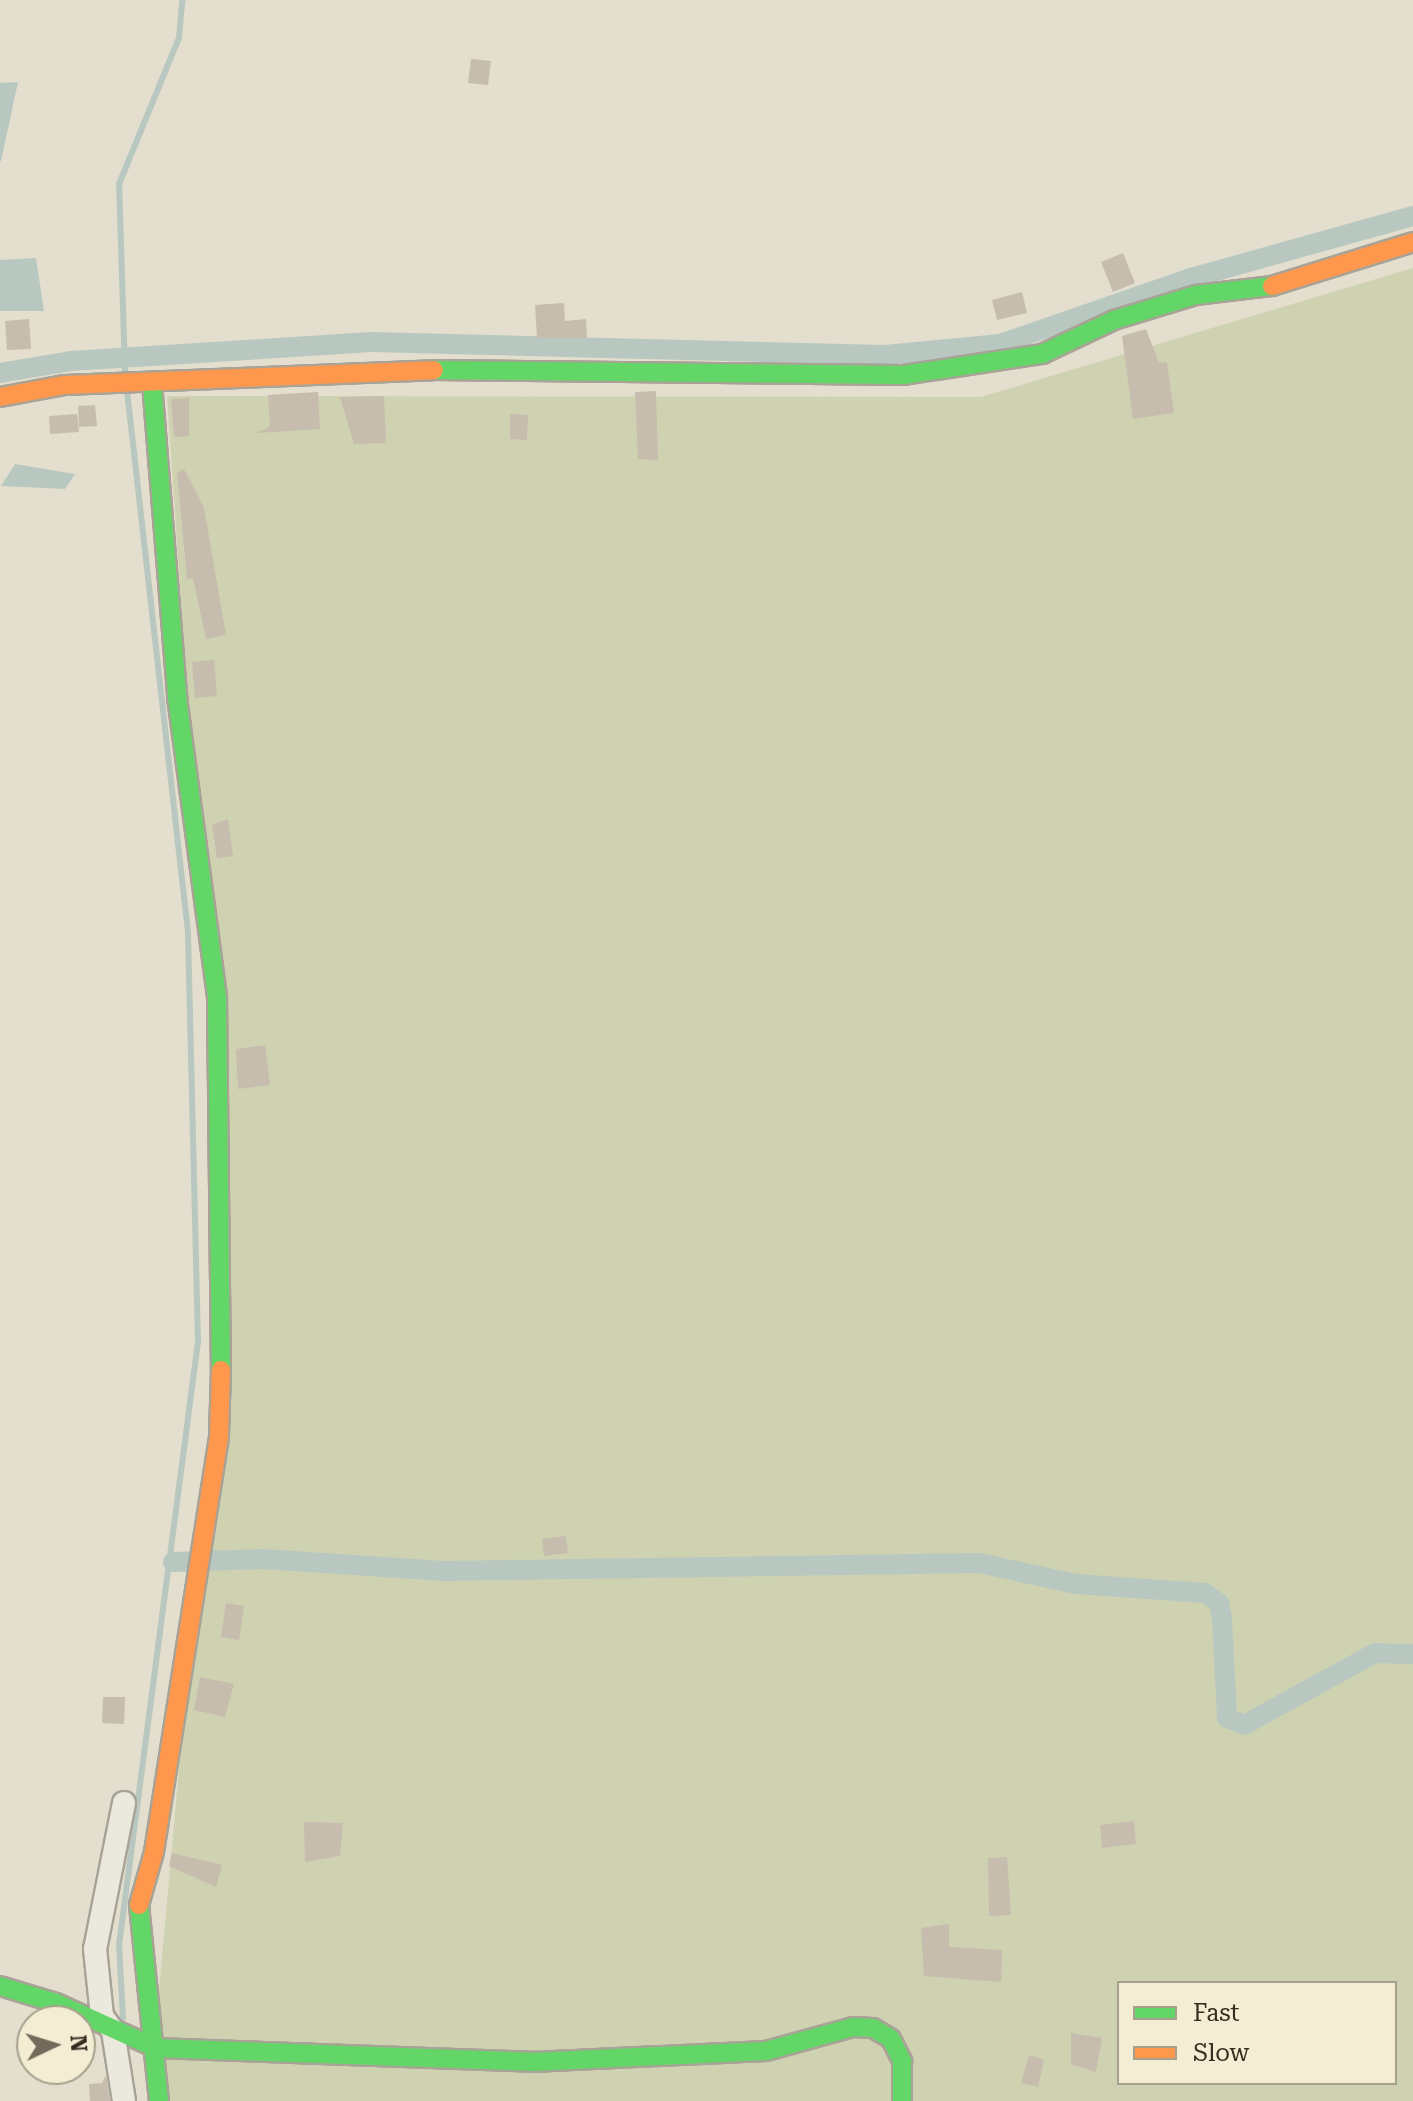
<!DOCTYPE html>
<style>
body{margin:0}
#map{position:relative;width:1413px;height:2101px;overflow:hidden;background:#e3decd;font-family:"Roboto Serif",serif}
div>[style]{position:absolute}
.green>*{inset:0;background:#cfd2b0}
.water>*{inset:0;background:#b8c8c0}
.stream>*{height:6px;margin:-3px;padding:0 3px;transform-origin:3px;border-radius:3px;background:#b8c8c0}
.canal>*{height:20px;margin:-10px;padding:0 10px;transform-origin:10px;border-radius:10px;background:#b8c8c0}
.building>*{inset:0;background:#c6bdae}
.roads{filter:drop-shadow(2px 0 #a8a396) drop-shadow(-2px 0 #a8a396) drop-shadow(0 2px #a8a396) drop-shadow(0 -2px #a8a396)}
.street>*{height:22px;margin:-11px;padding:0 11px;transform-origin:11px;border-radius:11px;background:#ebe8de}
.fast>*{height:18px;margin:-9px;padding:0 9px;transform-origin:9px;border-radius:9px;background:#63d668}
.slow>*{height:18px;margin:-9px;padding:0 9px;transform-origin:9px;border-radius:9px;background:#ff974d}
span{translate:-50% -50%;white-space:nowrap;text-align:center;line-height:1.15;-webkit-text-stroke:6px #f3edd4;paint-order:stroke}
.legend{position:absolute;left:1117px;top:1981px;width:280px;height:104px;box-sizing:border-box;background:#f3edd4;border:2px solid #a7a08c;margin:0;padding:10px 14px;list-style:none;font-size:24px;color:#362c1f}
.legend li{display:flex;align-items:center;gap:16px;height:40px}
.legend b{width:40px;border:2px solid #a7a08c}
.north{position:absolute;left:16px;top:2005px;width:80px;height:80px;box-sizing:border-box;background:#f3edd4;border:2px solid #a7a08c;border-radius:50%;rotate:86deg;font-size:22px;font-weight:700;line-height:32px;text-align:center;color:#362c1f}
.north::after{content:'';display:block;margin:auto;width:28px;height:36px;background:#736a5c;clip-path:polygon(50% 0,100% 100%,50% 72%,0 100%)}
</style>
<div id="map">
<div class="green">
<div style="clip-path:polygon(evenodd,1413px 268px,1413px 2101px,149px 2101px,217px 1350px,209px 1009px,167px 396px,981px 397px,1413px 268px,1119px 1983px,1395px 1983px,1395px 2083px,1119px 2083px,1119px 1983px)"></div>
</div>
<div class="water">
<div style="clip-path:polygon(18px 82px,1px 161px,0 161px,0 83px)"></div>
<div style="clip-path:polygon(36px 258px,44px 311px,0 311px,0 260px)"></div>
<div style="clip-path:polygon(15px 464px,75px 474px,65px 489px,1px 486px)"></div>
</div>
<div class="stream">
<div style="left:125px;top:372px;width:188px;rotate:-91.8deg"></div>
<div style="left:119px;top:184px;width:158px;rotate:-67.7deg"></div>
<div style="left:179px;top:38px;width:38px;rotate:-85deg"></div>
<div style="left:123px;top:2018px;width:73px;rotate:-93.1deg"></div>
<div style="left:119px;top:1945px;width:608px;rotate:-82.54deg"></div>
<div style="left:198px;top:1342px;width:410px;rotate:-91.4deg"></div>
<div style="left:188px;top:932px;width:544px;rotate:-96.43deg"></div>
</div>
<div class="canal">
<div style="left:0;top:373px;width:72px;rotate:-9.6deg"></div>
<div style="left:71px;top:361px;width:301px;rotate:-3.6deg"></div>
<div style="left:371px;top:342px;width:514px;rotate:1.45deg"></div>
<div style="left:885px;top:355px;width:116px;rotate:-5.5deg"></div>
<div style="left:1000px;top:344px;width:202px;rotate:-19.1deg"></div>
<div style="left:1191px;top:278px;width:230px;rotate:-15.6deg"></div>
<div style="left:173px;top:1562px;width:90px;rotate:-1.9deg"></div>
<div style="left:263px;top:1559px;width:181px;rotate:3.8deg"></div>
<div style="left:444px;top:1571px;width:535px;rotate:-0.86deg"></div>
<div style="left:979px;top:1563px;width:99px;rotate:12.2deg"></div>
<div style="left:1076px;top:1584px;width:129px;rotate:4deg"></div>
<div style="left:1205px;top:1593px;width:17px;rotate:36deg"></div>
<div style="left:1219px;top:1603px;width:15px;rotate:79deg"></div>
<div style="left:1222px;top:1618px;width:100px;rotate:87.1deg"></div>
<div style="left:1227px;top:1718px;width:18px;rotate:22deg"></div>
<div style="left:1244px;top:1725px;width:149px;rotate:-28.8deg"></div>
<div style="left:1375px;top:1653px;width:38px;rotate:2deg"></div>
</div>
<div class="building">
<div style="clip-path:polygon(471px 59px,491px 61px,488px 85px,468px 83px)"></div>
<div style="clip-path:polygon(1123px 253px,1135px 283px,1113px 292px,1101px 262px)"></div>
<div style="clip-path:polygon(1022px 292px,1027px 313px,997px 320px,992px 300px)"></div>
<div style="clip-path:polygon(564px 303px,565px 321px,586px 319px,587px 338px,537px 338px,535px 305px)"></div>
<div style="clip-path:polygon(29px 319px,31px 349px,7px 350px,5px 321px)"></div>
<div style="clip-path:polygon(1146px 329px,1159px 363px,1167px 362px,1174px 413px,1133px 419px,1122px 336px)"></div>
<div style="clip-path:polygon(656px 391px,658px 460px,638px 459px,635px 392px)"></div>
<div style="clip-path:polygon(318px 392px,320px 429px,257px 433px,270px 426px,268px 395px)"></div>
<div style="clip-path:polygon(384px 396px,386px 443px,354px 444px,340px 397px)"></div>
<div style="clip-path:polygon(189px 398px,189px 436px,174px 437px,171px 399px)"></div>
<div style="clip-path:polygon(95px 405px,97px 426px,79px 427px,78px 406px)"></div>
<div style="clip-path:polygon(77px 414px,79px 432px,50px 434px,49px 416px)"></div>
<div style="clip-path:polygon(510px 414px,528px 415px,527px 440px,510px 439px)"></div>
<div style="clip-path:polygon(184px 469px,204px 508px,226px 635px,206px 639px,193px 578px,187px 579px,177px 473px)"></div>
<div style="clip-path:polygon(214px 660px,217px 696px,195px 698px,192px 662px)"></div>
<div style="clip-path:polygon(228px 819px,233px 856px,217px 858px,212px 825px)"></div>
<div style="clip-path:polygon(265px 1045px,270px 1085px,238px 1089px,236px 1049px)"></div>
<div style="clip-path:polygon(566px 1536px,568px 1553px,544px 1556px,542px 1539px)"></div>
<div style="clip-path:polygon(226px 1603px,244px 1606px,239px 1640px,221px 1637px)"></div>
<div style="clip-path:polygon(200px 1677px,234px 1684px,225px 1717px,194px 1710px)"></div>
<div style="clip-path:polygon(103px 1697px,125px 1697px,124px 1724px,102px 1723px)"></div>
<div style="clip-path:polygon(1134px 1821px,1136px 1844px,1102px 1848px,1100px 1825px)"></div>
<div style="clip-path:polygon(304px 1822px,343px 1823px,340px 1856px,305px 1862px)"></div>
<div style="clip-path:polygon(172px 1853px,222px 1865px,216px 1887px,169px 1866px)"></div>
<div style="clip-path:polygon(1007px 1857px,1011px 1915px,989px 1916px,988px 1858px)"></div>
<div style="clip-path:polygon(949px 1924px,949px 1947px,1002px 1950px,1001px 1982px,924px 1976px,921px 1928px)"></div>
<div style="clip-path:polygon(1071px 2033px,1102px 2038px,1096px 2072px,1071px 2064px)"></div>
<div style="clip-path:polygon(1029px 2055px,1044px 2060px,1038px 2087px,1021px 2083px)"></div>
<div style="clip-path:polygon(106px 2075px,110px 2101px,90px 2101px,89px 2084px,102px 2083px)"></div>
</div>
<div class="roads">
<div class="street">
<div style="left:124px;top:1803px;width:149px;rotate:101.2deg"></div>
<div style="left:95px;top:1949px;width:67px;rotate:84deg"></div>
<div style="left:102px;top:2016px;width:19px;rotate:54deg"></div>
<div style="left:113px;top:2031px;width:71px;rotate:81.1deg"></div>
</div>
<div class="fast">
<div style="left:434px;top:370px;width:469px;rotate:0.6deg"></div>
<div style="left:903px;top:375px;width:141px;rotate:-8.6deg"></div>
<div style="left:1042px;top:354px;width:80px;rotate:-25.3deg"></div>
<div style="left:1114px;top:320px;width:86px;rotate:-17deg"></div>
<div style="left:1196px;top:295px;width:77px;rotate:-6.8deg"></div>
<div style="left:152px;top:383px;width:315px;rotate:85.4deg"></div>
<div style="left:177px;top:697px;width:303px;rotate:82.4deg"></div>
<div style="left:217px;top:997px;width:373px;rotate:89.4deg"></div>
<div style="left:139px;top:1905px;width:197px;rotate:84.2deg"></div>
<div style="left:0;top:1986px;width:59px;rotate:16.9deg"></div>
<div style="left:56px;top:2003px;width:110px;rotate:24.2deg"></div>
<div style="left:156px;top:2048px;width:376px;rotate:2.1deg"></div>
<div style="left:532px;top:2062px;width:234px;rotate:-2.7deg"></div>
<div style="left:766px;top:2051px;width:90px;rotate:-15.4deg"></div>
<div style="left:853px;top:2027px;width:20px;rotate:3deg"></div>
<div style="left:873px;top:2028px;width:21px;rotate:31deg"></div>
<div style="left:891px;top:2039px;width:25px;rotate:63deg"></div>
<div style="left:902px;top:2061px;width:40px;rotate:90deg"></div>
</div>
<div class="slow">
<div style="left:1272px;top:286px;width:148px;rotate:-17.3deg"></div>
<div style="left:0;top:397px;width:66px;rotate:-10.5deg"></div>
<div style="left:65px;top:385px;width:369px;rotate:-2.3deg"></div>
<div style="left:139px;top:1905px;width:55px;rotate:-74.2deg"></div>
<div style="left:154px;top:1852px;width:421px;rotate:-81.1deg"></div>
<div style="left:219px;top:1436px;width:66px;rotate:-88.3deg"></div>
</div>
</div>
<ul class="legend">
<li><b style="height:10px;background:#63d668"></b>Fast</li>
<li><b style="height:10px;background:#ff974d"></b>Slow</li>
</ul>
<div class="north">N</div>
</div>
